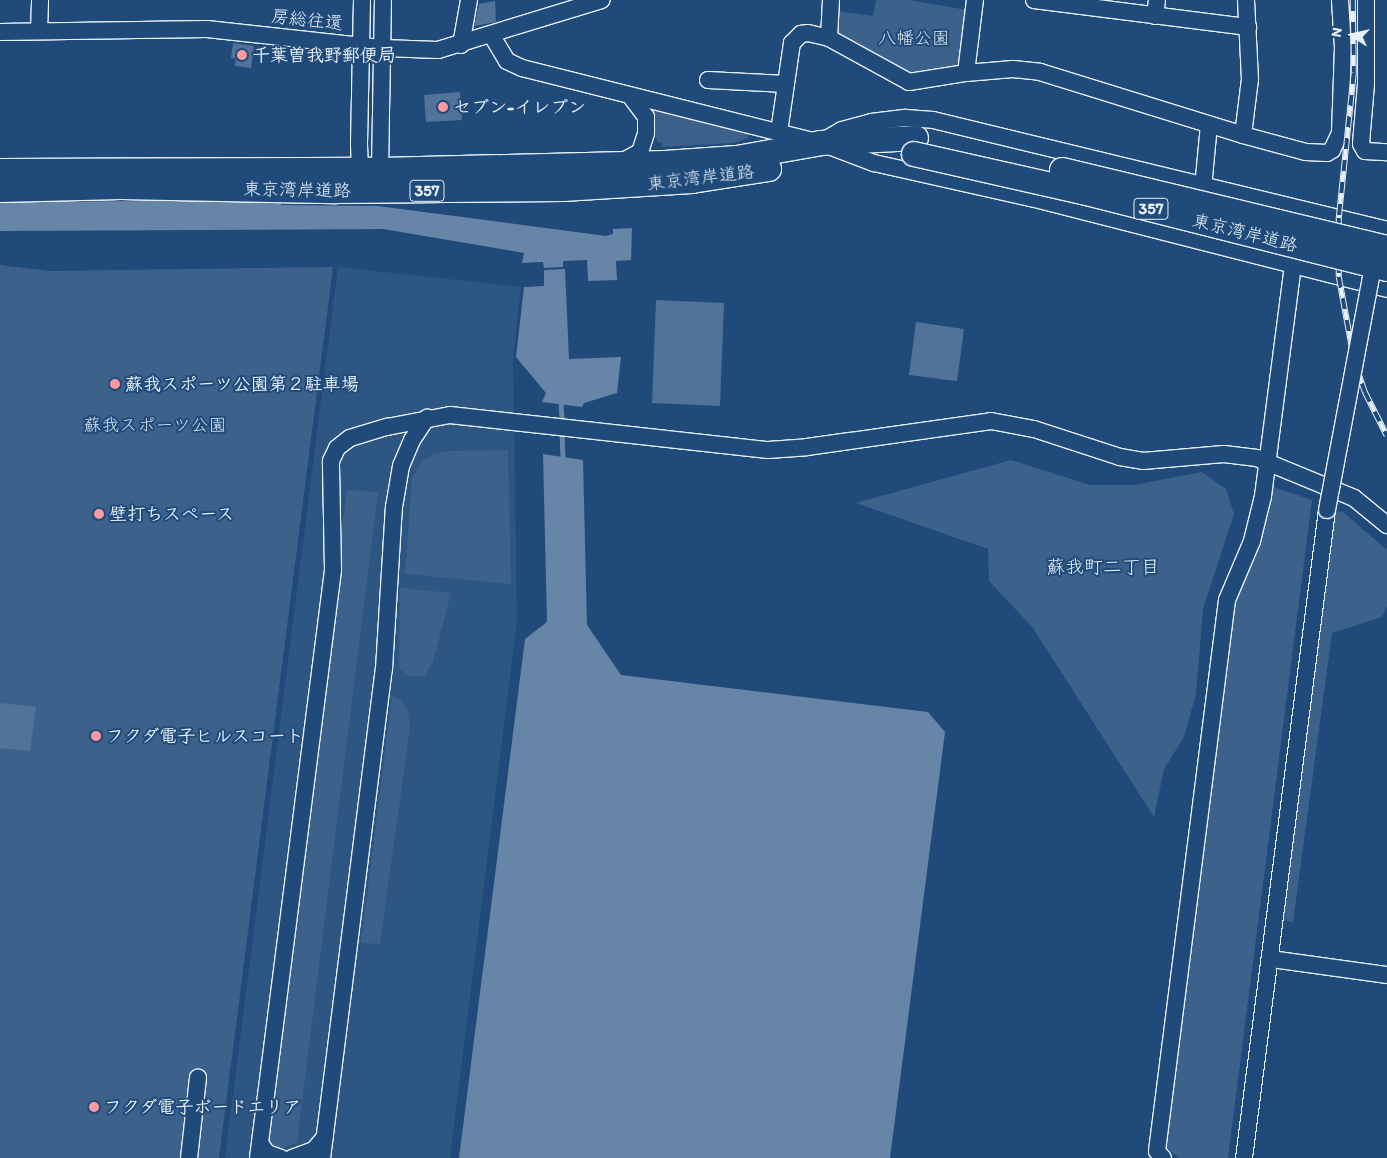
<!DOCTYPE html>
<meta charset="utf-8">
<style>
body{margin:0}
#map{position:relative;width:1387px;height:1158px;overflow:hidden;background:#1f4a7a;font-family:Itim,"Klee One",sans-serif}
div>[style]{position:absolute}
.built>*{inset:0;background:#2e5683}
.green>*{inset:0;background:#3c628c}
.water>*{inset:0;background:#6685a7}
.stream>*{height:4.5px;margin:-2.25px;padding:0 2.25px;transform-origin:2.25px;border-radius:2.25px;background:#6685a7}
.building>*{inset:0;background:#517399}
.roads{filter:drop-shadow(1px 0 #e8f1f8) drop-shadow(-1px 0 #e8f1f8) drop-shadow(0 1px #e8f1f8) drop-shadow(0 -1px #e8f1f8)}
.minor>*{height:16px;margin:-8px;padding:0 8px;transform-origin:8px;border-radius:8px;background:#1f4a7a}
.highway>*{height:24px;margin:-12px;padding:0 12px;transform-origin:12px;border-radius:12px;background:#1f4a7a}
.rail>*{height:5.5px;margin-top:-2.75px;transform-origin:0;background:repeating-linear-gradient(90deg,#1f4a7a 0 11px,#e8f1f8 0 22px);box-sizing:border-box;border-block:1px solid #e8f1f8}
.bridges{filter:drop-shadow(1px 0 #e8f1f8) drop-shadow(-1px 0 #e8f1f8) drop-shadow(0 1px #e8f1f8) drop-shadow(0 -1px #e8f1f8)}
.minor-bridge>*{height:16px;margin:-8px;padding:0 8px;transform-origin:8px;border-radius:8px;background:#1f4a7a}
.highway-bridge>*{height:24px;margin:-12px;padding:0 12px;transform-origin:12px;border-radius:12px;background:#1f4a7a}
.dots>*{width:14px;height:14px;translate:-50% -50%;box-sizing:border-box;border:2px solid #1f4a7a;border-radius:50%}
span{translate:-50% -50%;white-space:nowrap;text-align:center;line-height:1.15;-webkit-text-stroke:4px #1f4a7a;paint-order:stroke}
.shield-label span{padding:1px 4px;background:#1f4a7a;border:1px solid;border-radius:4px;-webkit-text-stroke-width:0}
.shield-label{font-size:16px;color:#e8f1f8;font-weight:700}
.street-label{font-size:18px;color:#e8f1f8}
.park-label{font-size:18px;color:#d7e3ed}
.poi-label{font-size:18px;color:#e8f1f8;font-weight:700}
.left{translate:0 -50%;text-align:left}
.neighbourhood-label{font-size:19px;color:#e8f1f8}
.north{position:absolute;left:1327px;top:10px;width:50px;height:50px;-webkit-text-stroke:4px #1f4a7a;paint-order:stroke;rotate:280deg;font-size:14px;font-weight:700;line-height:20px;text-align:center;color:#e8f1f8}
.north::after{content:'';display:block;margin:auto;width:18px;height:22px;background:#e8f1f8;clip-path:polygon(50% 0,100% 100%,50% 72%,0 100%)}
</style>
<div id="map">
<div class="built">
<div style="clip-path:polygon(338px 267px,521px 287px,513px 359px,517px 622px,450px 1158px,225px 1158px)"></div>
</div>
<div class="green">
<div style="clip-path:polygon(876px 0,908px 0,967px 10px,960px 68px,911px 77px,831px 37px,836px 11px,873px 16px)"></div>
<div style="clip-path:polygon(651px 110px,748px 133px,748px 138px,734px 143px,662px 147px,662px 143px,657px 142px)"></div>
<div style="clip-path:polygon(0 265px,50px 271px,333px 267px,219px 1158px,0 1158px)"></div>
<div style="clip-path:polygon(508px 450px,511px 584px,405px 574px,412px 478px,422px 462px,433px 454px,450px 451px)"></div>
<div style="clip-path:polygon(1011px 460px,1090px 485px,1134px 485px,1202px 472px,1226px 489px,1234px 514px,1203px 609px,1196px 694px,1184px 737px,1164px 769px,1154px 817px,1033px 628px,989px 581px,988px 549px,856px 503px)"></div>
<div style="clip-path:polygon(1273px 487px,1312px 500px,1228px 1158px,1179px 1158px,1165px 1146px,1237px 594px,1258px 551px)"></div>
<div style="clip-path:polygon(347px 490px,378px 492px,297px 1143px,279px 1149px,270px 1143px,266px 1134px)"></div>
<div style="clip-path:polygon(1333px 511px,1343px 512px,1387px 550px,1387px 606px,1382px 617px,1332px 633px,1293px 922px,1281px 920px)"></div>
<div style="clip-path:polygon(400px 588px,451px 593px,433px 662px,424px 676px,409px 676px,399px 668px)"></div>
<div style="clip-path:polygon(392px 697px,401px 700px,408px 710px,410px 727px,380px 944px,361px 943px)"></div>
</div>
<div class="water">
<div style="clip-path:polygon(280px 200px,281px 205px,378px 206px,606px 236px,613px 234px,613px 229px,632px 228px,631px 260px,616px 261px,617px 280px,588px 281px,587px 260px,563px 261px,563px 267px,544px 268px,543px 262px,522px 263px,524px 253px,383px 229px,0 231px,0 202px)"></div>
<div style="clip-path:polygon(565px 269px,569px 359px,621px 357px,617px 393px,584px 403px,582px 407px,542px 402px,546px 393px,516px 357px,524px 287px,544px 286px,544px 270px)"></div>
<div style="clip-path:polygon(543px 454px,583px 460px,587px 625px,621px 675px,928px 712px,945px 732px,890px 1158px,459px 1158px,525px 639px,547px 622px)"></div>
</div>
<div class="stream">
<div style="left:561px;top:401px;width:22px;rotate:87deg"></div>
<div style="left:562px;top:431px;width:32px;rotate:88deg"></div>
</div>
<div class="building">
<div style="clip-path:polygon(495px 1px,496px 22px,474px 26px,479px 4px)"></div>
<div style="clip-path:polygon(233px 43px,254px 46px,251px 68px,235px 66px,236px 59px,231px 58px)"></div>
<div style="clip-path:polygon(460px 92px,462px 120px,426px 122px,424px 95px)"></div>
<div style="clip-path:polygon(656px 300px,724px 303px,720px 406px,652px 403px)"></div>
<div style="clip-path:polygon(916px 322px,964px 329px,957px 381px,909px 375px)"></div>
<div style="clip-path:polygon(0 703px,36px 707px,30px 751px,0 748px)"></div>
</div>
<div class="roads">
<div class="minor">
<div style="left:362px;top:0;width:144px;rotate:91.2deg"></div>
<div style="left:359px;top:144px;width:26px;rotate:88deg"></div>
<div style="left:360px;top:170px;width:9px;rotate:72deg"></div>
<div style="left:1034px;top:0;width:216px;rotate:7.2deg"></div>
<div style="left:1366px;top:0;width:84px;rotate:90deg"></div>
<div style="left:1366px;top:84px;width:60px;rotate:94.8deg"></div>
<div style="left:1361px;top:144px;width:8px;rotate:60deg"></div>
<div style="left:1365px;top:151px;width:22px;rotate:3deg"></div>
<div style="left:1155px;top:16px;width:16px;rotate:-83deg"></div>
<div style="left:39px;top:31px;width:31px;rotate:-88deg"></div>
<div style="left:0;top:32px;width:207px;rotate:-0.8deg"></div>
<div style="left:207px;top:29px;width:177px;rotate:6.2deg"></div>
<div style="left:383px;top:48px;width:55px;rotate:2.1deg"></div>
<div style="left:438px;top:50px;width:171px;rotate:-17deg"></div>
<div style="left:492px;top:36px;width:29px;rotate:59deg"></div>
<div style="left:507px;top:61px;width:17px;rotate:25deg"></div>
<div style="left:522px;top:68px;width:308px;rotate:14.1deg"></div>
<div style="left:821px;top:143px;width:57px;rotate:20.7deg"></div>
<div style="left:874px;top:163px;width:161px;rotate:12.6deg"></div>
<div style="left:1031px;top:198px;width:367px;rotate:14.3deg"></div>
<div style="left:829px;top:38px;width:38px;rotate:-87deg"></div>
<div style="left:461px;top:45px;width:46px;rotate:-79.9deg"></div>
<div style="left:966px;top:73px;width:74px;rotate:-83deg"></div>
<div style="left:708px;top:80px;width:78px;rotate:2.9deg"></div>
<div style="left:779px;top:132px;width:90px;rotate:-81.7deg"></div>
<div style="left:792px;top:43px;width:13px;rotate:-45deg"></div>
<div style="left:801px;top:34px;width:7px;rotate:-8deg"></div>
<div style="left:808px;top:33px;width:22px;rotate:13deg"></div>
<div style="left:829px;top:38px;width:91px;rotate:28.8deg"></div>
<div style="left:909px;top:82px;width:58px;rotate:-9deg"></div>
<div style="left:966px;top:73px;width:47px;rotate:-4.9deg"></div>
<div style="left:1013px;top:69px;width:27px;rotate:6deg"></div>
<div style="left:1040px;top:72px;width:213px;rotate:17.2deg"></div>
<div style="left:1243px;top:135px;width:65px;rotate:15.1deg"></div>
<div style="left:1306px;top:152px;width:21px;rotate:3deg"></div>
<div style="left:1327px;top:153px;width:6px;rotate:-31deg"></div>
<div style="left:1332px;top:150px;width:19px;rotate:-65deg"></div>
<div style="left:1340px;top:133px;width:85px;rotate:-88deg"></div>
<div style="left:1343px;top:48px;width:48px;rotate:-93.6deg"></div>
<div style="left:1243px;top:135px;width:56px;rotate:-82.9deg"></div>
<div style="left:1250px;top:79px;width:79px;rotate:-92.9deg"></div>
<div style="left:823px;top:141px;width:22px;rotate:-30deg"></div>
<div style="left:842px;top:130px;width:30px;rotate:-15deg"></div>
<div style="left:871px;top:122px;width:35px;rotate:-7deg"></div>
<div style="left:906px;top:118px;width:27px;rotate:4deg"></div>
<div style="left:933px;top:120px;width:467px;rotate:13.6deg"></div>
<div style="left:623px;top:161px;width:19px;rotate:-28deg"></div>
<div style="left:640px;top:152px;width:20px;rotate:-72deg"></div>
<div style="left:646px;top:133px;width:16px;rotate:-90deg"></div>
<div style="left:646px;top:117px;width:25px;rotate:-127deg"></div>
<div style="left:375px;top:179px;width:10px;rotate:-61deg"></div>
<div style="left:380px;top:170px;width:170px;rotate:-89deg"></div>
<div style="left:1203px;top:188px;width:63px;rotate:-84.6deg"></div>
<div style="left:1271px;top:959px;width:117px;rotate:7.9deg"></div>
<div style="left:260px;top:1143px;width:12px;rotate:55deg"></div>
<div style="left:267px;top:1153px;width:15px;rotate:20deg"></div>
<div style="left:189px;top:1158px;width:81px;rotate:-83.6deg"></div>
<div style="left:258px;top:1158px;width:593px;rotate:-82.73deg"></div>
<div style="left:333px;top:570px;width:109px;rotate:-91.1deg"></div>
<div style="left:331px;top:461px;width:14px;rotate:-65deg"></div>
<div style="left:337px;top:448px;width:16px;rotate:-38deg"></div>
<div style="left:350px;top:438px;width:39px;rotate:-17deg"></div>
<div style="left:387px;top:427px;width:64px;rotate:-10.8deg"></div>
<div style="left:450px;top:415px;width:320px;rotate:6.3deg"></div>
<div style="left:768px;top:450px;width:39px;rotate:-4deg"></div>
<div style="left:807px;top:447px;width:186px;rotate:-8deg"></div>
<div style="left:991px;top:421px;width:44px;rotate:10.5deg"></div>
<div style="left:1034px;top:429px;width:90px;rotate:18deg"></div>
<div style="left:1120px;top:457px;width:23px;rotate:10deg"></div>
<div style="left:1143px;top:461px;width:81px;rotate:-4.9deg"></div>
<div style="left:1224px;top:454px;width:33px;rotate:7deg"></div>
<div style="left:1257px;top:458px;width:105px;rotate:22.4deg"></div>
<div style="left:1354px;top:498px;width:43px;rotate:39.3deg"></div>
<div style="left:292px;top:1158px;width:23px;rotate:-20deg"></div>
<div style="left:314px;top:1150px;width:17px;rotate:-50deg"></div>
<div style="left:322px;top:1158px;width:493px;rotate:-82.8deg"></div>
<div style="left:384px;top:669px;width:162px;rotate:-86.5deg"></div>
<div style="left:394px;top:507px;width:42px;rotate:-80.3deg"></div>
<div style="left:401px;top:466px;width:28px;rotate:-67deg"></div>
<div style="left:412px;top:440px;width:27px;rotate:-56deg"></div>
<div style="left:1163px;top:1158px;width:9px;rotate:-131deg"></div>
<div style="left:1157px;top:1151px;width:555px;rotate:-82.76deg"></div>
<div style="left:1227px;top:600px;width:64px;rotate:-67deg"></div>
<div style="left:1252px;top:541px;width:46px;rotate:-76.3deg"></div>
<div style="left:1263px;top:496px;width:232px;rotate:-82.6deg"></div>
<div style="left:1244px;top:1158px;width:653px;rotate:-82.7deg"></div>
</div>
<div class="highway">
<div style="left:0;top:171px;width:380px;rotate:-0.2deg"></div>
<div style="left:380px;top:170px;width:285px;rotate:-1.4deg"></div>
<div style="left:665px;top:163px;width:72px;rotate:-4deg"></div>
<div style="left:737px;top:158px;width:85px;rotate:-10.1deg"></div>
<div style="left:821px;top:143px;width:95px;rotate:-3deg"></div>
<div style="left:0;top:190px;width:121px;rotate:-1.4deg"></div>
<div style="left:121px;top:187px;width:215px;rotate:1.1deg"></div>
<div style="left:336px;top:191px;width:227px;rotate:-0.5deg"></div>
<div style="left:563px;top:189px;width:129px;rotate:-3.5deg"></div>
<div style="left:692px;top:181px;width:78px;rotate:-8.9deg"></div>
</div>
</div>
<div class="rail">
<div style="left:1353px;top:0;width:73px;rotate:89.2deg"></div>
<div style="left:1354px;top:73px;width:146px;rotate:95.9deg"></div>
<div style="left:1339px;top:218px;width:59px;rotate:90deg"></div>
<div style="left:1339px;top:277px;width:87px;rotate:79.5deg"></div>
<div style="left:1355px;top:363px;width:31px;rotate:71deg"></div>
<div style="left:1365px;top:392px;width:49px;rotate:63.4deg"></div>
</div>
<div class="bridges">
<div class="minor-bridge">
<div style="left:1327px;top:510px;width:248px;rotate:-79.3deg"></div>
</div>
<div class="highway-bridge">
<div style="left:914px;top:154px;width:173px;rotate:12.7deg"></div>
<div style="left:1083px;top:192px;width:314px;rotate:14.2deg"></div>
<div style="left:1062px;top:170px;width:334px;rotate:13.5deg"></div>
</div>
</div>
<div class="dots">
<div style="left:242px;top:55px;background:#ff9aa2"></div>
<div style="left:443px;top:107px;background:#ff9aa2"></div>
<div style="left:115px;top:384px;background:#ff9aa2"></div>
<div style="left:99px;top:514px;background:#ff9aa2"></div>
<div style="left:96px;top:736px;background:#ff9aa2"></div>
<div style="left:94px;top:1107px;background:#ff9aa2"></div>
</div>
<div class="shield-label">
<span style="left:427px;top:191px">357</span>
<span style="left:1151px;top:209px">357</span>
</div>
<div class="street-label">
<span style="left:307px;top:20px;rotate:6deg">房総往還</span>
<span style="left:701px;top:178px;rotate:-7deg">東京湾岸道路</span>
<span style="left:297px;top:190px;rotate:1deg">東京湾岸道路</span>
<span style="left:1245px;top:233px;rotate:14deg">東京湾岸道路</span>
</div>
<div class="park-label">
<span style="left:914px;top:38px">八幡公園</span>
<span style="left:155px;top:425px">蘇我スポーツ公園</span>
</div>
<div class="poi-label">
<span class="left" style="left:252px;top:55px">千葉曽我野郵便局</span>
<span class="left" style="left:453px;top:107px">セブン-イレブン</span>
<span class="left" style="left:125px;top:384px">蘇我スポーツ公園第２駐車場</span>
<span class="left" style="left:109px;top:514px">壁打ちスペース</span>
<span class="left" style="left:106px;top:736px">フクダ電子ヒルスコート</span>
<span class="left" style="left:104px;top:1107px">フクダ電子ボードエリア</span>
</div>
<div class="neighbourhood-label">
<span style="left:1103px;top:567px">蘇我町二丁目</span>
</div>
<div class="north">N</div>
</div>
